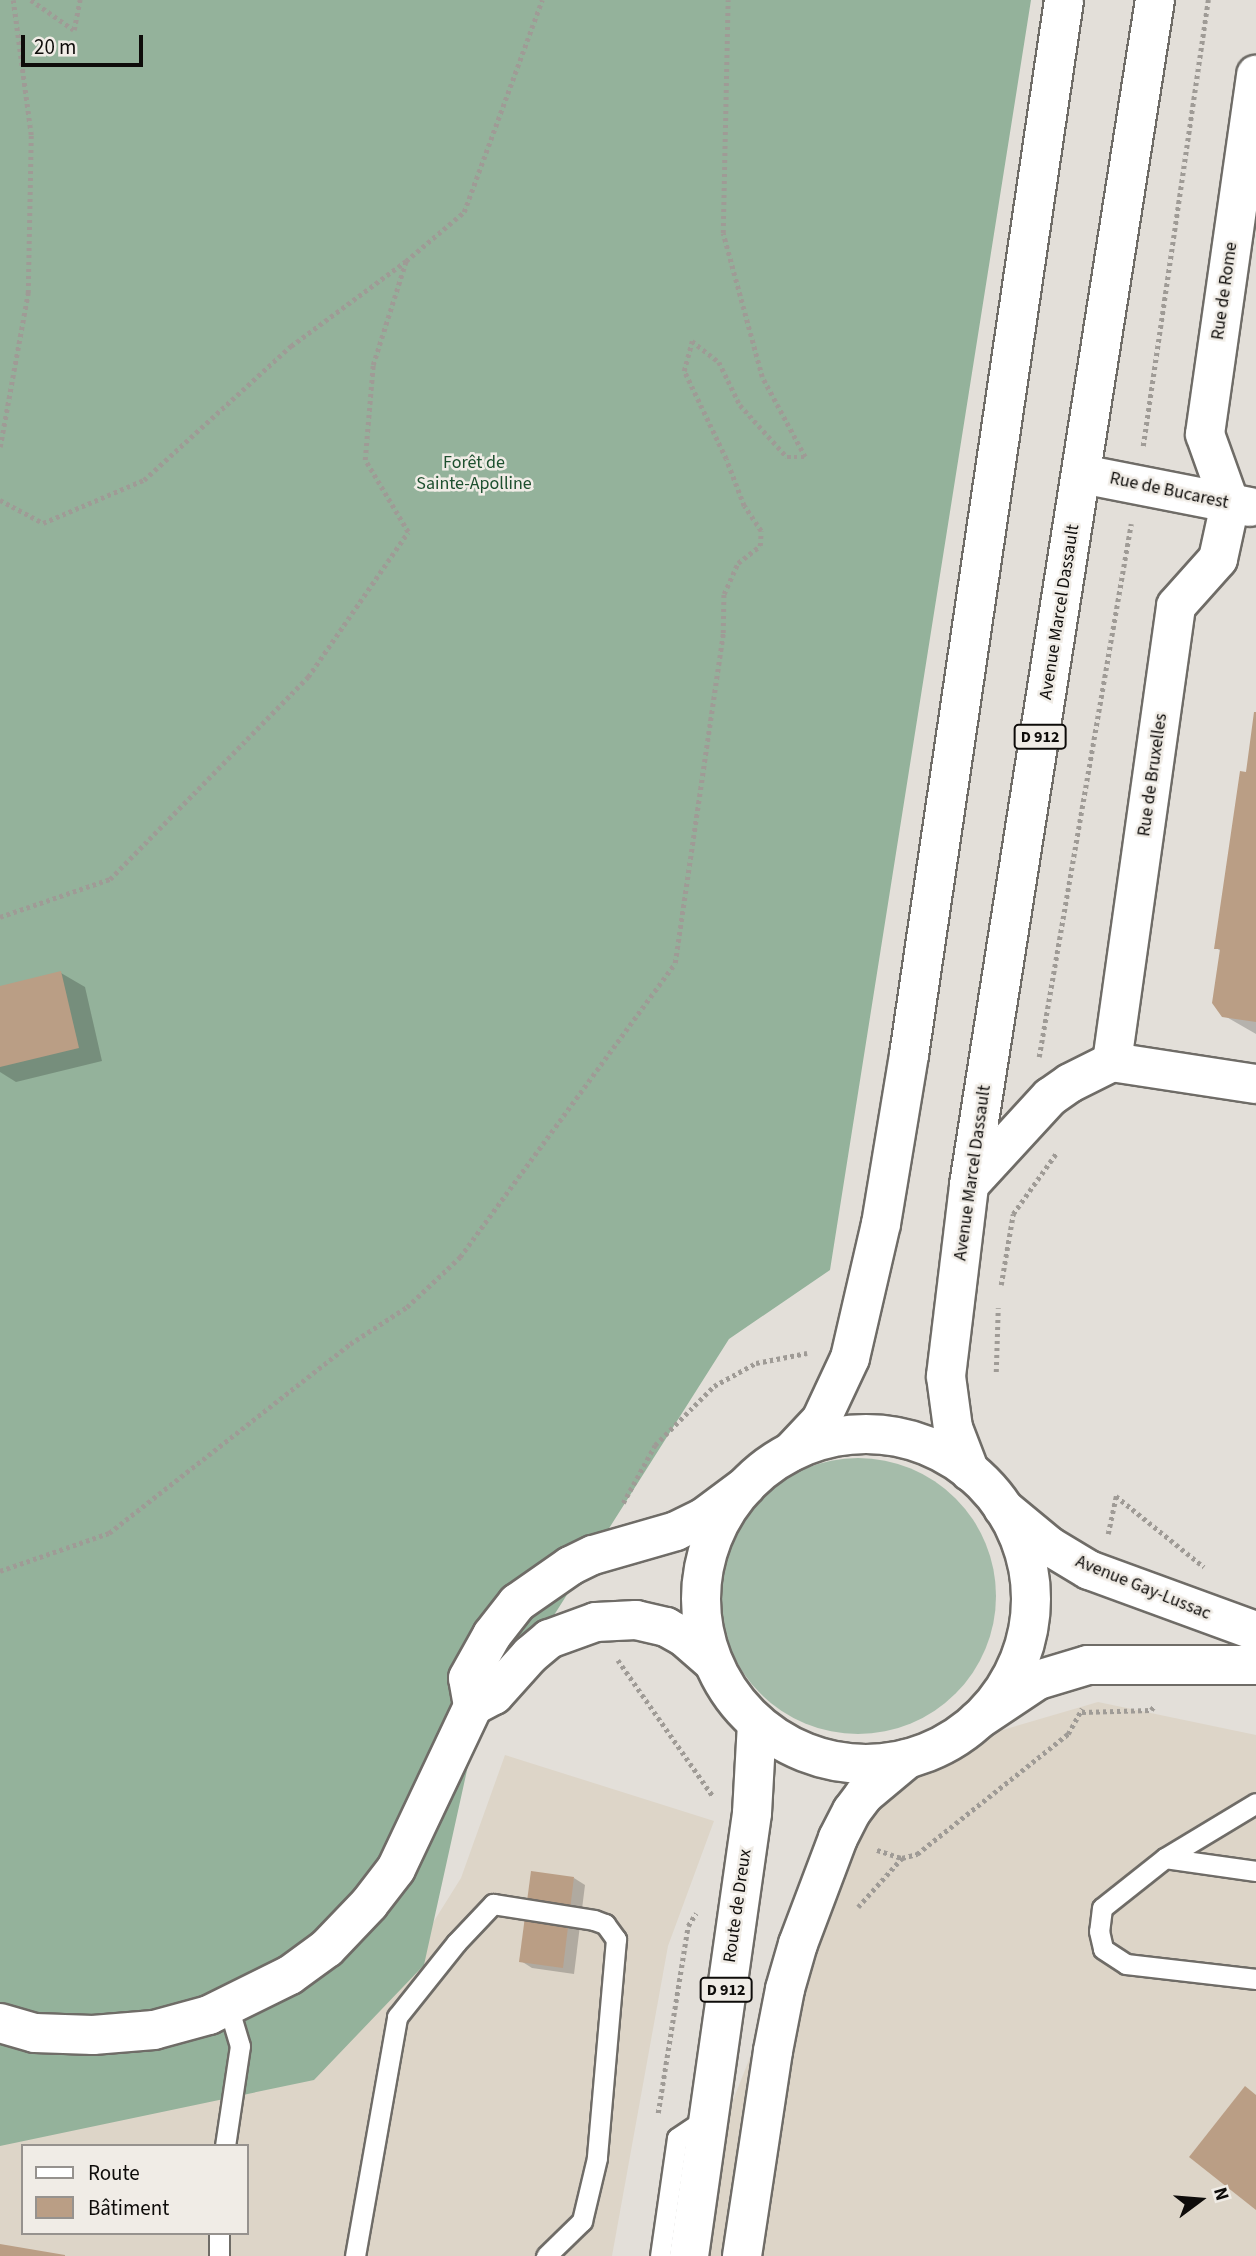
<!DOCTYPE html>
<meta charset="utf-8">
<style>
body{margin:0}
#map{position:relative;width:1256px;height:2256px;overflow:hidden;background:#e3dfd9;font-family:"Source Sans 3",sans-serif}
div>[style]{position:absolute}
.built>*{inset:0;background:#ddd5c8}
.green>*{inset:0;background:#a5bcaa}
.round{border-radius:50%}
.forest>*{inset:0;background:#94b29b}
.shadow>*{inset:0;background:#0003}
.building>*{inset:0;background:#ba9e85}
.path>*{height:4.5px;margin-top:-2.25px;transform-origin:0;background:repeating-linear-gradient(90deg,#9f9b96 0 3.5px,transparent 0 7px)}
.roads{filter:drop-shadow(2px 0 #6f6c67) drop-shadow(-2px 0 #6f6c67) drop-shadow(0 2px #6f6c67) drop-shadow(0 -2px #6f6c67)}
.service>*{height:19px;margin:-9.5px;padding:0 9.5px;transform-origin:9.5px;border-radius:9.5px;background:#fff}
.minor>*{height:38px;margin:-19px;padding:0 19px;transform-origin:19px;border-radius:19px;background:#fff}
.tertiary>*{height:38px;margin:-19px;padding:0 19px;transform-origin:19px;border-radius:19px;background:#fff}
.primary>*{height:38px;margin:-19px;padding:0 19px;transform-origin:19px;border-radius:19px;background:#fff}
.primary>.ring{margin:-19px;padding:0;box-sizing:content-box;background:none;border:38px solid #fff;border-radius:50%}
span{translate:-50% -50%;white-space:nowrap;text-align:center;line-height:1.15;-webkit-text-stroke:5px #f0ece6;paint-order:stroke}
.shield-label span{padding:2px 5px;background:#f0ece6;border:2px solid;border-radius:5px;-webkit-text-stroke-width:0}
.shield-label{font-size:16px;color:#0e0c0a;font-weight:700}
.street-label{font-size:18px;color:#0e0c0a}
.park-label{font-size:18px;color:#1e502f}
.legend{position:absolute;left:21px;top:2144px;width:228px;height:91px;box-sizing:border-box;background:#f0ece6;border:2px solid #96928e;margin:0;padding:9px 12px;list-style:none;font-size:21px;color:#0e0c0a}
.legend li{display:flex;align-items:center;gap:14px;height:35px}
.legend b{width:35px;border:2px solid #96928e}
.north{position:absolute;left:1165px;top:2165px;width:70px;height:70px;-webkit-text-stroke:5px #f0ece6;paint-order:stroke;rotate:74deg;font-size:19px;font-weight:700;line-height:28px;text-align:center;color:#0e0c0a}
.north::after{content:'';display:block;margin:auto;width:24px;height:32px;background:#0e0c0a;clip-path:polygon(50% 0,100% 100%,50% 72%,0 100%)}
.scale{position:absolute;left:21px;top:35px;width:122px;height:32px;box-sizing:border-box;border:4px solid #0e0c0a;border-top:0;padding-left:9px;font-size:21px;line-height:24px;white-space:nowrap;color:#0e0c0a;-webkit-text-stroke:5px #f0ece6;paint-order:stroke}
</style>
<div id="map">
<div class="built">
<div style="clip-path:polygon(1098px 1702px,1256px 1735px,1256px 2256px,706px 2256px,715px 2145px,838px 1838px,886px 1764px)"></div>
<div style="clip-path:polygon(evenodd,505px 1755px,714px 1821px,668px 1946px,612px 2256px,0 2256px,0 2081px,414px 1953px,461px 1878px,505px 1755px,23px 2146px,247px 2146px,247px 2233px,23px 2233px,23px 2146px)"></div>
</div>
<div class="green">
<div class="round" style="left:720px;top:1458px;width:276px;height:276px"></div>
</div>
<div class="forest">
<div style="clip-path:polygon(0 0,1031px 0,830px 1270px,729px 1339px,473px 1743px,424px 1965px,314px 2080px,0 2146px)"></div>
</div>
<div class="shadow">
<div style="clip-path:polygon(1256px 717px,1256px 1034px,1223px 1015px,1221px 951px,1216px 948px)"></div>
<div style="clip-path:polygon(61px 973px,85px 987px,102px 1061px,16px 1082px,0 1072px,0 987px)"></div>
<div style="clip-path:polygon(574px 1878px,585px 1885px,574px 1974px,532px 1968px,521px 1961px)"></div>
</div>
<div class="building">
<div style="clip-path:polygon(1254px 712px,1256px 712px,1256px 1022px,1222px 1017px,1212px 1003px,1220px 949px,1214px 949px,1240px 771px,1246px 772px)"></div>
<div style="clip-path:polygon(61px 971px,79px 1048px,0 1067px,0 986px)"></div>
<div style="clip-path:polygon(531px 1871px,574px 1877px,563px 1968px,519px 1962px)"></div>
<div style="clip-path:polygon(1245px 2086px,1256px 2095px,1256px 2210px,1189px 2157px)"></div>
<div style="clip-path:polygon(0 2244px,65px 2255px,65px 2256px,0 2256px)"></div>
</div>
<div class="path">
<div style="left:31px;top:0;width:52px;rotate:34.9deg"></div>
<div style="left:74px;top:30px;width:31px;rotate:-79deg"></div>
<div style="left:1143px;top:446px;width:451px;rotate:-81.7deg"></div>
<div style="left:0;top:447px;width:157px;rotate:-79.7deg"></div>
<div style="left:28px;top:293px;width:158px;rotate:-88.9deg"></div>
<div style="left:31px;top:135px;width:136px;rotate:-97.6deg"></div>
<div style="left:0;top:500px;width:49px;rotate:28.1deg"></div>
<div style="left:43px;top:523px;width:110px;rotate:-23.1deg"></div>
<div style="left:144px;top:480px;width:199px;rotate:-42.4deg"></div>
<div style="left:291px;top:346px;width:143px;rotate:-36.5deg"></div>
<div style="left:406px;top:261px;width:76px;rotate:-40.2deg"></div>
<div style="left:464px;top:212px;width:226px;rotate:-69.8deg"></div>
<div style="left:0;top:917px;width:116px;rotate:-19.1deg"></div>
<div style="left:110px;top:879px;width:283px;rotate:-45.6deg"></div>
<div style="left:308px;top:677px;width:176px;rotate:-55.4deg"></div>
<div style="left:408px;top:532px;width:84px;rotate:-120.8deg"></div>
<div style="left:365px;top:460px;width:95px;rotate:-85.2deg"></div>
<div style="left:373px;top:365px;width:109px;rotate:-72.4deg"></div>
<div style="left:1039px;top:1057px;width:541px;rotate:-80.21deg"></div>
<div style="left:1001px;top:1285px;width:72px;rotate:-80.4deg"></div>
<div style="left:1013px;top:1214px;width:76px;rotate:-54.6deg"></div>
<div style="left:996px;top:1372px;width:64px;rotate:-88.2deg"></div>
<div style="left:623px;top:1503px;width:66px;rotate:-61.1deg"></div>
<div style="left:655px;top:1445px;width:83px;rotate:-45deg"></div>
<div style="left:714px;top:1386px;width:48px;rotate:-28.7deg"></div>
<div style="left:756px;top:1363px;width:52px;rotate:-11.1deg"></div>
<div style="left:1108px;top:1534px;width:39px;rotate:-78deg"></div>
<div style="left:1116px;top:1496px;width:113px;rotate:38.9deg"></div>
<div style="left:0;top:1571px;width:115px;rotate:-19.2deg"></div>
<div style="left:109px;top:1533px;width:306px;rotate:-38.1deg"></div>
<div style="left:350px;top:1344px;width:68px;rotate:-33deg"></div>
<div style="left:407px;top:1307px;width:73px;rotate:-43.3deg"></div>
<div style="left:460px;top:1257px;width:364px;rotate:-53.8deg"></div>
<div style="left:675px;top:963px;width:333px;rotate:-81.7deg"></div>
<div style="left:723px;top:633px;width:39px;rotate:-89deg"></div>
<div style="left:724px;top:594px;width:34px;rotate:-66deg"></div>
<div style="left:738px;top:563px;width:28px;rotate:-38deg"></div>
<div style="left:760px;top:546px;width:15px;rotate:-86deg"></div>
<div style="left:761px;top:531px;width:30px;rotate:-124deg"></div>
<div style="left:744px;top:506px;width:50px;rotate:-111deg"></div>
<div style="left:726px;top:459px;width:98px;rotate:-115.5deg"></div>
<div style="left:684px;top:371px;width:31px;rotate:-75deg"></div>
<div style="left:692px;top:341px;width:34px;rotate:38deg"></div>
<div style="left:719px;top:362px;width:48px;rotate:64deg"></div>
<div style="left:740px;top:405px;width:70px;rotate:47.9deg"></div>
<div style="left:787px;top:457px;width:18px"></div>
<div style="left:805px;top:457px;width:91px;rotate:-118.3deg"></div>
<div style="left:762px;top:377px;width:149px;rotate:-105.2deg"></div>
<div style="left:723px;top:233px;width:233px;rotate:-88.8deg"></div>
<div style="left:618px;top:1660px;width:166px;rotate:55.1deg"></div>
<div style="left:1082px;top:1712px;width:69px;rotate:-1.7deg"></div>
<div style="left:1151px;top:1710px;width:6px;rotate:-51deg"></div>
<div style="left:877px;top:1850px;width:26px;rotate:18deg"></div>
<div style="left:902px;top:1858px;width:16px;rotate:-15deg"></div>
<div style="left:917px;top:1854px;width:193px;rotate:-38.5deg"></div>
<div style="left:1068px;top:1734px;width:29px;rotate:-61deg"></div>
<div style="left:858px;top:1907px;width:66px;rotate:-48.1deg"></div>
<div style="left:658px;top:2113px;width:189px;rotate:-80.9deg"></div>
<div style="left:688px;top:1926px;width:15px;rotate:-58deg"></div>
</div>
<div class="roads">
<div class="service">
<div style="left:1165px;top:1858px;width:106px;rotate:-31.1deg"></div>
<div style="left:1256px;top:1871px;width:92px;rotate:-171.9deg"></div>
<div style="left:1165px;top:1858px;width:80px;rotate:141.6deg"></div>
<div style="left:1102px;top:1908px;width:23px;rotate:97deg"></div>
<div style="left:1099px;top:1931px;width:18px;rotate:77deg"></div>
<div style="left:1103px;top:1949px;width:27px;rotate:33deg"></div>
<div style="left:1126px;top:1964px;width:131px;rotate:6.6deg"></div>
<div style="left:225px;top:2146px;width:101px;rotate:-81.5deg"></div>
<div style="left:240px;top:2046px;width:42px;rotate:-106.7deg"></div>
<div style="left:219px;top:2233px;width:23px;rotate:90deg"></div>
<div style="left:355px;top:2256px;width:243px;rotate:-80deg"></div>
<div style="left:397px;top:2017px;width:95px;rotate:-51.4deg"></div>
<div style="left:456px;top:1943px;width:54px;rotate:-46.5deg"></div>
<div style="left:493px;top:1904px;width:102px;rotate:9deg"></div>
<div style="left:594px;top:1920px;width:12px;rotate:20deg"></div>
<div style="left:605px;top:1924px;width:19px;rotate:54deg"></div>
<div style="left:616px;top:1939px;width:220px;rotate:95deg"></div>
<div style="left:597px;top:2158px;width:65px;rotate:103.4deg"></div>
<div style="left:582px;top:2221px;width:50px;rotate:135.8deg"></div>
<div style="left:660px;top:2256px;width:119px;rotate:-81.8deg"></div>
<div style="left:677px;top:2138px;width:36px;rotate:-34deg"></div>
</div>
<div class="minor">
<div style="left:1082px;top:474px;width:171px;rotate:11.1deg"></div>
<div style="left:1112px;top:1062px;width:460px;rotate:-82deg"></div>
<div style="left:1176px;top:606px;width:63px;rotate:-48.2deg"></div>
<div style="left:1218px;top:559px;width:56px;rotate:-77.7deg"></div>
<div style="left:1230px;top:504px;width:74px;rotate:-109.7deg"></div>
<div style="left:1205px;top:434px;width:363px;rotate:-81.9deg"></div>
<div style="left:969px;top:1185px;width:120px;rotate:-47.4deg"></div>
<div style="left:1050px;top:1097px;width:24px;rotate:-35deg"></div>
<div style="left:1070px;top:1083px;width:47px;rotate:-26.6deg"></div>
<div style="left:1112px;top:1062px;width:146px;rotate:8.7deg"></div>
<div style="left:1003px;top:1508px;width:60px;rotate:39.6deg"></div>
<div style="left:1049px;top:1546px;width:47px;rotate:31deg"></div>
<div style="left:1089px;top:1570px;width:178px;rotate:20.1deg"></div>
<div style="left:978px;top:1720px;width:72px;rotate:-33.7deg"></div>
<div style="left:1038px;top:1680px;width:52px;rotate:-16.7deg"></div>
<div style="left:1088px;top:1665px;width:168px"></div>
</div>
<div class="tertiary">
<div style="left:473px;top:1706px;width:28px;rotate:-100deg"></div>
<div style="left:468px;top:1678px;width:49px;rotate:-60.8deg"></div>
<div style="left:492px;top:1635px;width:41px;rotate:-52deg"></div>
<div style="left:517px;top:1603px;width:65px;rotate:-34.9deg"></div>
<div style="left:570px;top:1566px;width:25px;rotate:-26deg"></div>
<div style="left:593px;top:1555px;width:86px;rotate:-16.1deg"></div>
<div style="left:676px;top:1531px;width:30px;rotate:-26deg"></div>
<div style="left:703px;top:1518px;width:54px;rotate:-36.7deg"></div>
<div style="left:0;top:2023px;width:36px;rotate:16deg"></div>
<div style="left:35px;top:2033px;width:58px;rotate:2deg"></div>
<div style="left:93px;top:2035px;width:61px;rotate:-4.7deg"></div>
<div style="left:154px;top:2030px;width:57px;rotate:-15.3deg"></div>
<div style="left:209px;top:2015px;width:90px;rotate:-26.3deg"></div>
<div style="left:290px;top:1975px;width:46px;rotate:-36.1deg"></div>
<div style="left:327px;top:1948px;width:61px;rotate:-46.3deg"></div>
<div style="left:369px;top:1904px;width:44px;rotate:-52.4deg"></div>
<div style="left:396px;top:1869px;width:180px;rotate:-64.7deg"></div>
<div style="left:473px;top:1706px;width:24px;rotate:-28deg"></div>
<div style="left:494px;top:1695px;width:54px;rotate:-48deg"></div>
<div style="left:530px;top:1655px;width:25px;rotate:-40deg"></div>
<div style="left:549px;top:1639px;width:50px;rotate:-19.9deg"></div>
<div style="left:596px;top:1622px;width:40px;rotate:-2.9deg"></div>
<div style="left:636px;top:1620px;width:31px;rotate:13deg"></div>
<div style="left:666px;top:1627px;width:21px;rotate:29deg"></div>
<div style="left:684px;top:1637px;width:38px;rotate:41deg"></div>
</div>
<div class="primary">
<div class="ring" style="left:701px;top:1434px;width:292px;height:292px"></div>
<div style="left:791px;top:1452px;width:44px;rotate:-46.8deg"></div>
<div style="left:821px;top:1420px;width:68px;rotate:-64.9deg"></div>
<div style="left:850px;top:1358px;width:138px;rotate:-77deg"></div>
<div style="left:881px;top:1224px;width:171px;rotate:-80.6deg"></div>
<div style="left:909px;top:1055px;width:1066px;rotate:-81.64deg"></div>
<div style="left:970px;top:1472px;width:47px;rotate:-111.1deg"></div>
<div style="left:953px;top:1428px;width:52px;rotate:-97.7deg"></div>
<div style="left:946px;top:1376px;width:192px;rotate:-83.1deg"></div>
<div style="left:969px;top:1185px;width:1200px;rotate:-81.08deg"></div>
<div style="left:689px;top:2256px;width:447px;rotate:-81.9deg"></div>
<div style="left:752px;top:1813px;width:90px;rotate:-86.8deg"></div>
<div style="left:742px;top:2256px;width:207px;rotate:-81.4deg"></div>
<div style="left:773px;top:2051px;width:63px;rotate:-79deg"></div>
<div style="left:785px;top:1989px;width:47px;rotate:-73.9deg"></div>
<div style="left:798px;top:1944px;width:113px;rotate:-69.3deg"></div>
<div style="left:838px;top:1838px;width:30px;rotate:-63deg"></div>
<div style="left:852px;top:1811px;width:20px;rotate:-53deg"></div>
<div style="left:864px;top:1795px;width:56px;rotate:-39.9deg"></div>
</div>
</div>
<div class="shield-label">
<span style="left:1040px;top:737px">D 912</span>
<span style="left:726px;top:1990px">D 912</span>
</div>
<div class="street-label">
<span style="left:1225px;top:291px;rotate:-82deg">Rue de Rome</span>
<span style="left:1169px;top:491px;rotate:12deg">Rue de Bucarest</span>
<span style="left:1060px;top:612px;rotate:-81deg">Avenue Marcel Dassault</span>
<span style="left:1153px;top:775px;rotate:-82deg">Rue de Bruxelles</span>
<span style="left:973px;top:1173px;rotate:-82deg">Avenue Marcel Dassault</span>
<span style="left:1143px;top:1588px;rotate:22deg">Avenue Gay-Lussac</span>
<span style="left:738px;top:1906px;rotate:-82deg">Route de Dreux</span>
</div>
<div class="park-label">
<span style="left:474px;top:474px">Forêt de<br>Sainte-Apolline</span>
</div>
<ul class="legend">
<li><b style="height:9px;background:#fff"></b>Route</li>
<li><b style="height:19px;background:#ba9e85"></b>Bâtiment</li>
</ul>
<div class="north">N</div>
<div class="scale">20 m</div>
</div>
